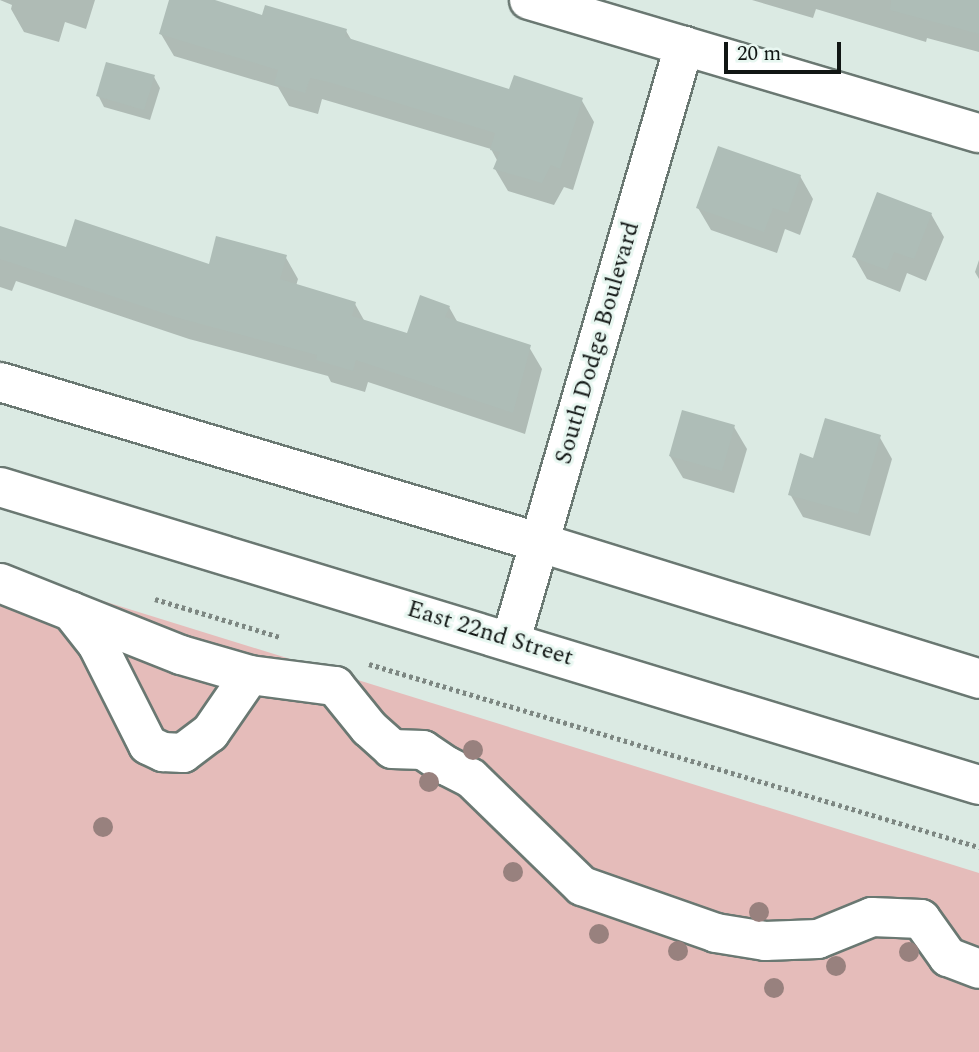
<!DOCTYPE html>
<style>
body{margin:0}
#map{position:relative;width:979px;height:1052px;overflow:hidden;background:#dbeae3;font-family:Spectral,serif}
div>[style]{position:absolute}
.green>*{inset:0;background:#e5bcba}
.shadow>*{inset:0;background:#0003}
.building>*{inset:0;background:#aebdb7}
.path>*{height:4.5px;margin-top:-2.25px;transform-origin:0;background:repeating-linear-gradient(90deg,#7d8782 0 3.5px,transparent 0 7px)}
.roads{filter:drop-shadow(2px 0 #6a7872) drop-shadow(-2px 0 #6a7872) drop-shadow(0 2px #6a7872) drop-shadow(0 -2px #6a7872)}
.minor>*{height:38px;margin:-19px;padding:0 19px;transform-origin:19px;border-radius:19px;background:#fff}
.major>*{height:38px;margin:-19px;padding:0 19px;transform-origin:19px;border-radius:19px;background:#fff}
.trees>*{width:20px;height:20px;margin:-10px;border-radius:50%;background:#98817e}
span{translate:-50% -50%;white-space:nowrap;text-align:center;line-height:1.15;-webkit-text-stroke:6px #e8f7f1;paint-order:stroke}
.street-label{font-size:24px;color:#111614}
.scale{position:absolute;left:724px;top:42px;width:117px;height:32px;box-sizing:border-box;border:4px solid #111614;border-top:0;padding-left:9px;font-size:21px;line-height:24px;white-space:nowrap;color:#111614;-webkit-text-stroke:5px #e8f7f1;paint-order:stroke}
</style>
<div id="map">
<div class="green">
<div style="clip-path:polygon(0 569px,979px 873px,979px 1052px,0 1052px)"></div>
</div>
<div class="shadow">
<div style="clip-path:polygon(0 0,95px 0,86px 29px,65px 22px,59px 42px,24px 32px,11px 9px,12px 5px)"></div>
<div style="clip-path:polygon(171px 0,209px 0,263px 17px,346px 31px,352px 41px,511px 91px,581px 99px,594px 122px,573px 190px,564px 187px,554px 205px,508px 191px,495px 169px,498px 162px,491px 149px,322px 99px,318px 114px,289px 106px,278px 87px,174px 56px,161px 34px)"></div>
<div style="clip-path:polygon(752px 0,979px 0,979px 52px,927px 38px,926px 42px,816px 9px,813px 18px)"></div>
<div style="clip-path:polygon(154px 77px,160px 88px,150px 120px,104px 107px,98px 95px)"></div>
<div style="clip-path:polygon(800px 176px,813px 199px,800px 235px,785px 229px,777px 253px,711px 230px,698px 208px)"></div>
<div style="clip-path:polygon(931px 214px,944px 237px,926px 281px,907px 273px,900px 292px,867px 279px,854px 256px)"></div>
<div style="clip-path:polygon(0 227px,67px 249px,210px 266px,285px 256px,298px 279px,296px 286px,355px 304px,365px 322px,408px 335px,449px 307px,458px 323px,529px 347px,542px 369px,525px 434px,368px 382px,365px 392px,331px 382px,328px 376px,189px 339px,16px 281px,12px 291px,0 287px)"></div>
<div style="clip-path:polygon(979px 260px,979px 279px,975px 272px)"></div>
<div style="clip-path:polygon(734px 427px,747px 449px,734px 493px,683px 478px,670px 456px)"></div>
<div style="clip-path:polygon(879px 436px,892px 459px,870px 536px,803px 517px,790px 494px,815px 460px)"></div>
</div>
<div class="building">
<div style="clip-path:polygon(169px 0,215px 0,262px 15px,265px 5px,347px 29px,345px 37px,509px 89px,514px 75px,583px 98px,560px 169px,551px 165px,542px 183px,493px 169px,500px 152px,490px 150px,495px 133px,332px 83px,310px 78px,305px 93px,274px 84px,278px 70px,159px 34px)"></div>
<div style="clip-path:polygon(891px 0,979px 0,979px 34px,890px 10px)"></div>
<div style="clip-path:polygon(106px 62px,155px 75px,144px 110px,96px 96px)"></div>
<div style="clip-path:polygon(718px 146px,801px 175px,788px 213px,773px 208px,764px 232px,696px 208px)"></div>
<div style="clip-path:polygon(877px 192px,932px 213px,914px 259px,894px 252px,887px 270px,852px 257px)"></div>
<div style="clip-path:polygon(75px 219px,209px 264px,216px 236px,287px 255px,280px 279px,356px 302px,352px 316px,407px 333px,420px 295px,450px 306px,445px 317px,531px 345px,513px 413px,356px 360px,353px 371px,316px 360px,317px 355px,175px 317px,0 259px,0 226px,66px 247px)"></div>
<div style="clip-path:polygon(682px 410px,735px 425px,722px 471px,669px 456px)"></div>
<div style="clip-path:polygon(825px 418px,881px 435px,858px 514px,788px 495px,800px 453px,813px 458px)"></div>
</div>
<div class="path">
<div style="left:155px;top:599px;width:131px;rotate:16.9deg"></div>
<div style="left:369px;top:664px;width:637px;rotate:16.7deg"></div>
</div>
<div class="roads">
<div class="minor">
<div style="left:529px;top:0;width:469px;rotate:16.5deg"></div>
<div style="left:0;top:583px;width:195px;rotate:21.7deg"></div>
<div style="left:181px;top:655px;width:72px;rotate:16.2deg"></div>
<div style="left:250px;top:675px;width:86px;rotate:7.4deg"></div>
<div style="left:335px;top:686px;width:54px;rotate:51deg"></div>
<div style="left:369px;top:728px;width:31px;rotate:42deg"></div>
<div style="left:392px;top:749px;width:31px;rotate:2deg"></div>
<div style="left:423px;top:750px;width:29px;rotate:34deg"></div>
<div style="left:447px;top:766px;width:27px;rotate:27deg"></div>
<div style="left:471px;top:778px;width:155px;rotate:44.2deg"></div>
<div style="left:582px;top:886px;width:142px;rotate:19.3deg"></div>
<div style="left:716px;top:933px;width:50px;rotate:9.3deg"></div>
<div style="left:765px;top:941px;width:53px;rotate:-2.2deg"></div>
<div style="left:818px;top:939px;width:58px;rotate:-22.2deg"></div>
<div style="left:872px;top:917px;width:49px;rotate:2.3deg"></div>
<div style="left:921px;top:919px;width:47px;rotate:54.6deg"></div>
<div style="left:948px;top:957px;width:33px;rotate:21deg"></div>
<div style="left:71px;top:611px;width:42px;rotate:51.8deg"></div>
<div style="left:97px;top:644px;width:113px;rotate:63.2deg"></div>
<div style="left:148px;top:745px;width:17px;rotate:25deg"></div>
<div style="left:163px;top:752px;width:20px;rotate:3deg"></div>
<div style="left:183px;top:753px;width:34px;rotate:-37deg"></div>
<div style="left:210px;top:733px;width:70px;rotate:-55.4deg"></div>
<div style="left:511px;top:640px;width:619px;rotate:-73.76deg"></div>
</div>
<div class="major">
<div style="left:0;top:382px;width:564px;rotate:16.57deg"></div>
<div style="left:541px;top:543px;width:459px;rotate:17.2deg"></div>
<div style="left:0;top:487px;width:1023px;rotate:16.93deg"></div>
</div>
</div>
<div class="trees">
<div style="left:473px;top:750px"></div>
<div style="left:429px;top:782px"></div>
<div style="left:103px;top:827px"></div>
<div style="left:513px;top:872px"></div>
<div style="left:759px;top:912px"></div>
<div style="left:599px;top:934px"></div>
<div style="left:678px;top:951px"></div>
<div style="left:909px;top:952px"></div>
<div style="left:836px;top:966px"></div>
<div style="left:774px;top:988px"></div>
</div>
<div class="street-label">
<span style="left:598px;top:343px;rotate:-74deg">South Dodge Boulevard</span>
<span style="left:490px;top:634px;rotate:17deg">East 22nd Street</span>
</div>
<div class="scale">20 m</div>
</div>
